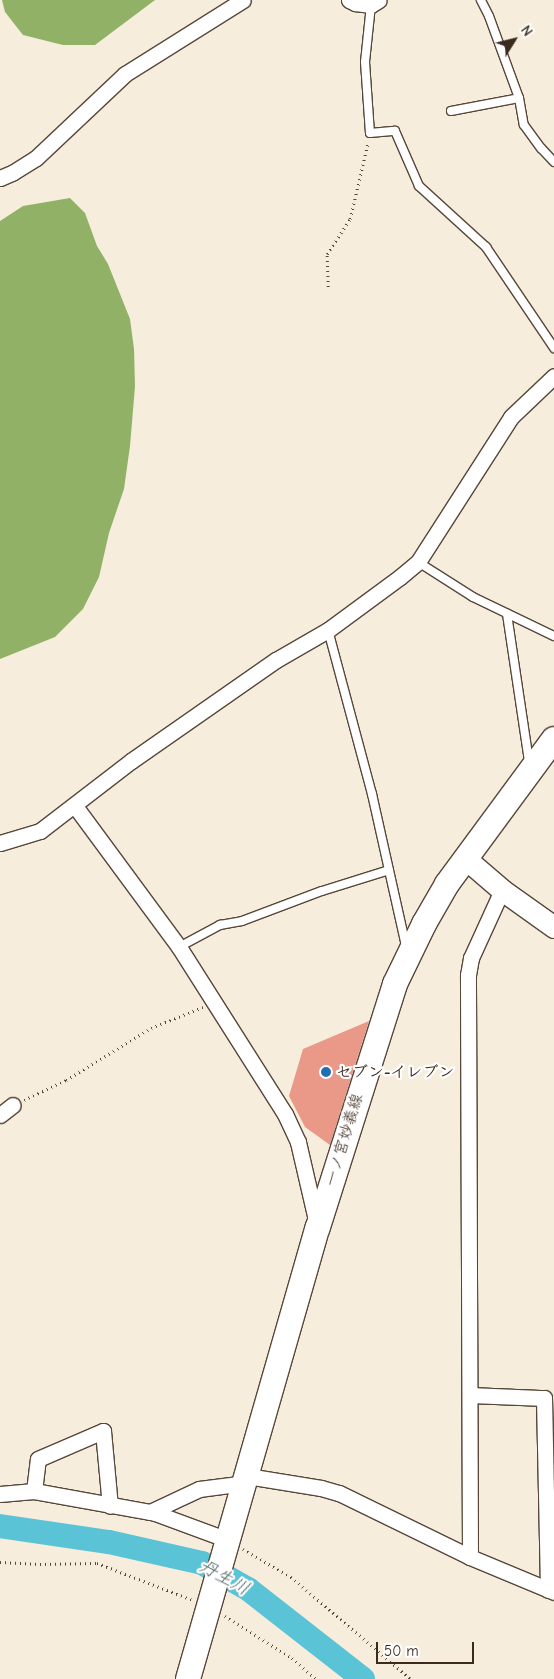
<!DOCTYPE html>
<meta charset="utf-8">
<style>
body{margin:0}
#map{position:relative;width:554px;height:1679px;overflow:hidden;background:#f6eddc;font-family:"Comic Neue","Klee One",sans-serif}
div>[style]{position:absolute}
.forest>*{inset:0;background:#91b266}
.river>*{height:24px;margin:-12px;padding:0 12px;transform-origin:12px;border-radius:12px;background:#5ac3d6}
.building>*{inset:0;background:#ea9888}
.path>*{height:2.5px;margin-top:-1.25px;transform-origin:0;background:repeating-linear-gradient(90deg,#57473a 0 1px,transparent 0 5px)}
.roads{filter:drop-shadow(1px 0 #57473a) drop-shadow(-1px 0 #57473a) drop-shadow(0 1px #57473a) drop-shadow(0 -1px #57473a)}
.lane>*{height:8px;margin:-4px;padding:0 4px;transform-origin:4px;border-radius:4px;background:#fff}
.street>*{height:15px;margin:-7.5px;padding:0 7.5px;transform-origin:7.5px;border-radius:7.5px;background:#fff}
.secondary>*{height:21px;margin:-10.5px;padding:0 10.5px;transform-origin:10.5px;border-radius:10.5px;background:#fff}
.primary>*{height:24px;margin:-12px;padding:0 12px;transform-origin:12px;border-radius:12px;background:#fff}
.dots>*{width:14px;height:14px;translate:-50% -50%;box-sizing:border-box;border:2px solid #fff;border-radius:50%}
span{translate:-50% -50%;white-space:nowrap;text-align:center;line-height:1.15;-webkit-text-stroke:4.5px #fff;paint-order:stroke}
.poi-label{font-size:16px;color:#3b2a1e;font-weight:700}
.left{translate:0 -50%;text-align:left}
.street-label{font-size:16px;color:#3b2a1e}
.water-label{font-size:18px;color:#46605e;font-style:italic}
.north{position:absolute;left:489px;top:15px;width:50px;height:50px;-webkit-text-stroke:4px #fff;paint-order:stroke;rotate:54deg;font-size:14px;font-weight:700;line-height:20px;text-align:center;color:#3b2a1e}
.north::after{content:'';display:block;margin:auto;width:18px;height:22px;background:#3b2a1e;clip-path:polygon(50% 0,100% 100%,50% 72%,0 100%)}
.scale{position:absolute;left:376px;top:1642px;width:98px;height:22px;box-sizing:border-box;border:2px solid #3b2a1e;border-top:0;padding-left:6px;font-size:15px;line-height:18px;white-space:nowrap;color:#3b2a1e;-webkit-text-stroke:4px #fff;paint-order:stroke}
</style>
<div id="map">
<div class="forest">
<div style="clip-path:polygon(2px 0,155px 0,95px 45px,63px 45px,23px 35px,5px 12px)"></div>
<div style="clip-path:polygon(70px 198px,85px 213px,97px 246px,108px 264px,130px 319px,134px 349px,135px 386px,130px 446px,124px 489px,109px 533px,99px 577px,83px 609px,55px 637px,0 659px,0 221px,23px 206px)"></div>
</div>
<div class="river">
<div style="left:0;top:1526px;width:110px;rotate:8.4deg"></div>
<div style="left:109px;top:1542px;width:95px;rotate:12.7deg"></div>
<div style="left:202px;top:1563px;width:53px;rotate:29.5deg"></div>
<div style="left:248px;top:1589px;width:146px;rotate:38deg"></div>
</div>
<div class="building">
<div style="clip-path:polygon(369px 1021px,330px 1145px,305px 1127px,289px 1096px,303px 1049px)"></div>
</div>
<div class="path">
<div style="left:328px;top:287px;width:33px;rotate:-92deg"></div>
<div style="left:327px;top:254px;width:42px;rotate:-56.7deg"></div>
<div style="left:350px;top:219px;width:79px;rotate:-76.8deg"></div>
<div style="left:24px;top:1100px;width:47px;rotate:-25.5deg"></div>
<div style="left:66px;top:1080px;width:100px;rotate:-31.5deg"></div>
<div style="left:151px;top:1028px;width:56px;rotate:-22deg"></div>
<div style="left:243px;top:1549px;width:56px;rotate:30.3deg"></div>
<div style="left:291px;top:1577px;width:157px;rotate:40.4deg"></div>
<div style="left:0;top:1562px;width:40px;rotate:2.9deg"></div>
<div style="left:40px;top:1564px;width:57px;rotate:-1deg"></div>
<div style="left:97px;top:1563px;width:103px;rotate:21.1deg"></div>
<div style="left:225px;top:1616px;width:79px;rotate:32.1deg"></div>
<div style="left:292px;top:1658px;width:32px;rotate:41deg"></div>
</div>
<div class="roads">
<div class="lane">
<div style="left:371px;top:5px;width:57px;rotate:96deg"></div>
<div style="left:365px;top:62px;width:71px;rotate:86deg"></div>
<div style="left:370px;top:133px;width:25px;rotate:-5deg"></div>
<div style="left:395px;top:131px;width:60px;rotate:66.4deg"></div>
<div style="left:419px;top:186px;width:91px;rotate:42.3deg"></div>
<div style="left:486px;top:247px;width:122px;rotate:56deg"></div>
<div style="left:519px;top:98px;width:27px;rotate:80deg"></div>
<div style="left:524px;top:125px;width:29px;rotate:54deg"></div>
<div style="left:541px;top:148px;width:19px;rotate:47deg"></div>
<div style="left:451px;top:111px;width:69px;rotate:-10.8deg"></div>
<div style="left:519px;top:98px;width:87px;rotate:-110.1deg"></div>
<div style="left:489px;top:16px;width:18px;rotate:-117deg"></div>
<div style="left:418px;top:562px;width:65px;rotate:32.5deg"></div>
<div style="left:473px;top:597px;width:90px;rotate:25.7deg"></div>
<div style="left:507px;top:614px;width:150px;rotate:81.5deg"></div>
<div style="left:328px;top:630px;width:170px;rotate:75deg"></div>
<div style="left:372px;top:794px;width:156px;rotate:77.4deg"></div>
<div style="left:179px;top:947px;width:47px;rotate:-28.2deg"></div>
<div style="left:220px;top:925px;width:22px;rotate:-10deg"></div>
<div style="left:242px;top:921px;width:85px;rotate:-20.6deg"></div>
<div style="left:322px;top:891px;width:70px;rotate:-17.4deg"></div>
</div>
<div class="street">
<div style="left:349px;top:0;width:7px;rotate:27deg"></div>
<div style="left:355px;top:3px;width:16px;rotate:7deg"></div>
<div style="left:371px;top:5px;width:9px;rotate:-32deg"></div>
<div style="left:0;top:178px;width:13px;rotate:-23deg"></div>
<div style="left:12px;top:173px;width:28px;rotate:-32deg"></div>
<div style="left:36px;top:158px;width:122px;rotate:-43.3deg"></div>
<div style="left:125px;top:74px;width:139px;rotate:-32.1deg"></div>
<div style="left:75px;top:806px;width:175px;rotate:53.6deg"></div>
<div style="left:179px;top:947px;width:198px;rotate:57.6deg"></div>
<div style="left:285px;top:1114px;width:31px;rotate:65deg"></div>
<div style="left:298px;top:1142px;width:84px;rotate:77deg"></div>
<div style="left:0;top:843px;width:42px;rotate:-16.7deg"></div>
<div style="left:40px;top:831px;width:115px;rotate:-37.6deg"></div>
<div style="left:131px;top:761px;width:177px;rotate:-34.9deg"></div>
<div style="left:276px;top:660px;width:60px;rotate:-30deg"></div>
<div style="left:328px;top:630px;width:89px;rotate:-36.4deg"></div>
<div style="left:400px;top:577px;width:23px;rotate:-40deg"></div>
<div style="left:418px;top:562px;width:172px;rotate:-57.3deg"></div>
<div style="left:511px;top:417px;width:59px;rotate:-43.6deg"></div>
<div style="left:0;top:1115px;width:16px;rotate:-38deg"></div>
<div style="left:471px;top:1395px;width:73px;rotate:2.4deg"></div>
<div style="left:544px;top:1398px;width:192px;rotate:88.8deg"></div>
<div style="left:247px;top:1476px;width:75px;rotate:9.2deg"></div>
<div style="left:321px;top:1488px;width:19px;rotate:16deg"></div>
<div style="left:339px;top:1493px;width:146px;rotate:26deg"></div>
<div style="left:470px;top:1557px;width:91px;rotate:22.6deg"></div>
<div style="left:34px;top:1491px;width:32px;rotate:-83deg"></div>
<div style="left:38px;top:1459px;width:71px;rotate:-23.3deg"></div>
<div style="left:103px;top:1431px;width:75px;rotate:84.7deg"></div>
<div style="left:0;top:1494px;width:34px;rotate:-5deg"></div>
<div style="left:34px;top:1491px;width:123px;rotate:10.3deg"></div>
<div style="left:155px;top:1513px;width:78px;rotate:20.3deg"></div>
<div style="left:150px;top:1512px;width:54px;rotate:-25.1deg"></div>
<div style="left:199px;top:1489px;width:46px;rotate:-7.4deg"></div>
<div style="left:470px;top:1557px;width:582px;rotate:-90.2deg"></div>
<div style="left:468px;top:975px;width:17px;rotate:-80deg"></div>
<div style="left:471px;top:958px;width:75px;rotate:-65.5deg"></div>
</div>
<div class="secondary">
<div style="left:466px;top:859px;width:48px;rotate:40.7deg"></div>
<div style="left:502px;top:890px;width:64px;rotate:35.4deg"></div>
</div>
<div class="primary">
<div style="left:188px;top:1679px;width:470px;rotate:-74deg"></div>
<div style="left:318px;top:1227px;width:255px;rotate:-72.4deg"></div>
<div style="left:395px;top:984px;width:67px;rotate:-64.2deg"></div>
<div style="left:424px;top:924px;width:46px;rotate:-60.1deg"></div>
<div style="left:447px;top:884px;width:180px;rotate:-53.6deg"></div>
</div>
</div>
<div class="dots">
<div style="left:326px;top:1072px;background:#1f6fb2"></div>
</div>
<div class="poi-label">
<span class="left" style="left:336px;top:1072px">セブン-イレブン</span>
</div>
<div class="street-label">
<span style="left:344px;top:1140px;rotate:-73deg">一ノ宮妙義線</span>
</div>
<div class="water-label">
<span style="left:224px;top:1578px;rotate:29deg">丹生川</span>
</div>
<div class="north">N</div>
<div class="scale">50 m</div>
</div>
